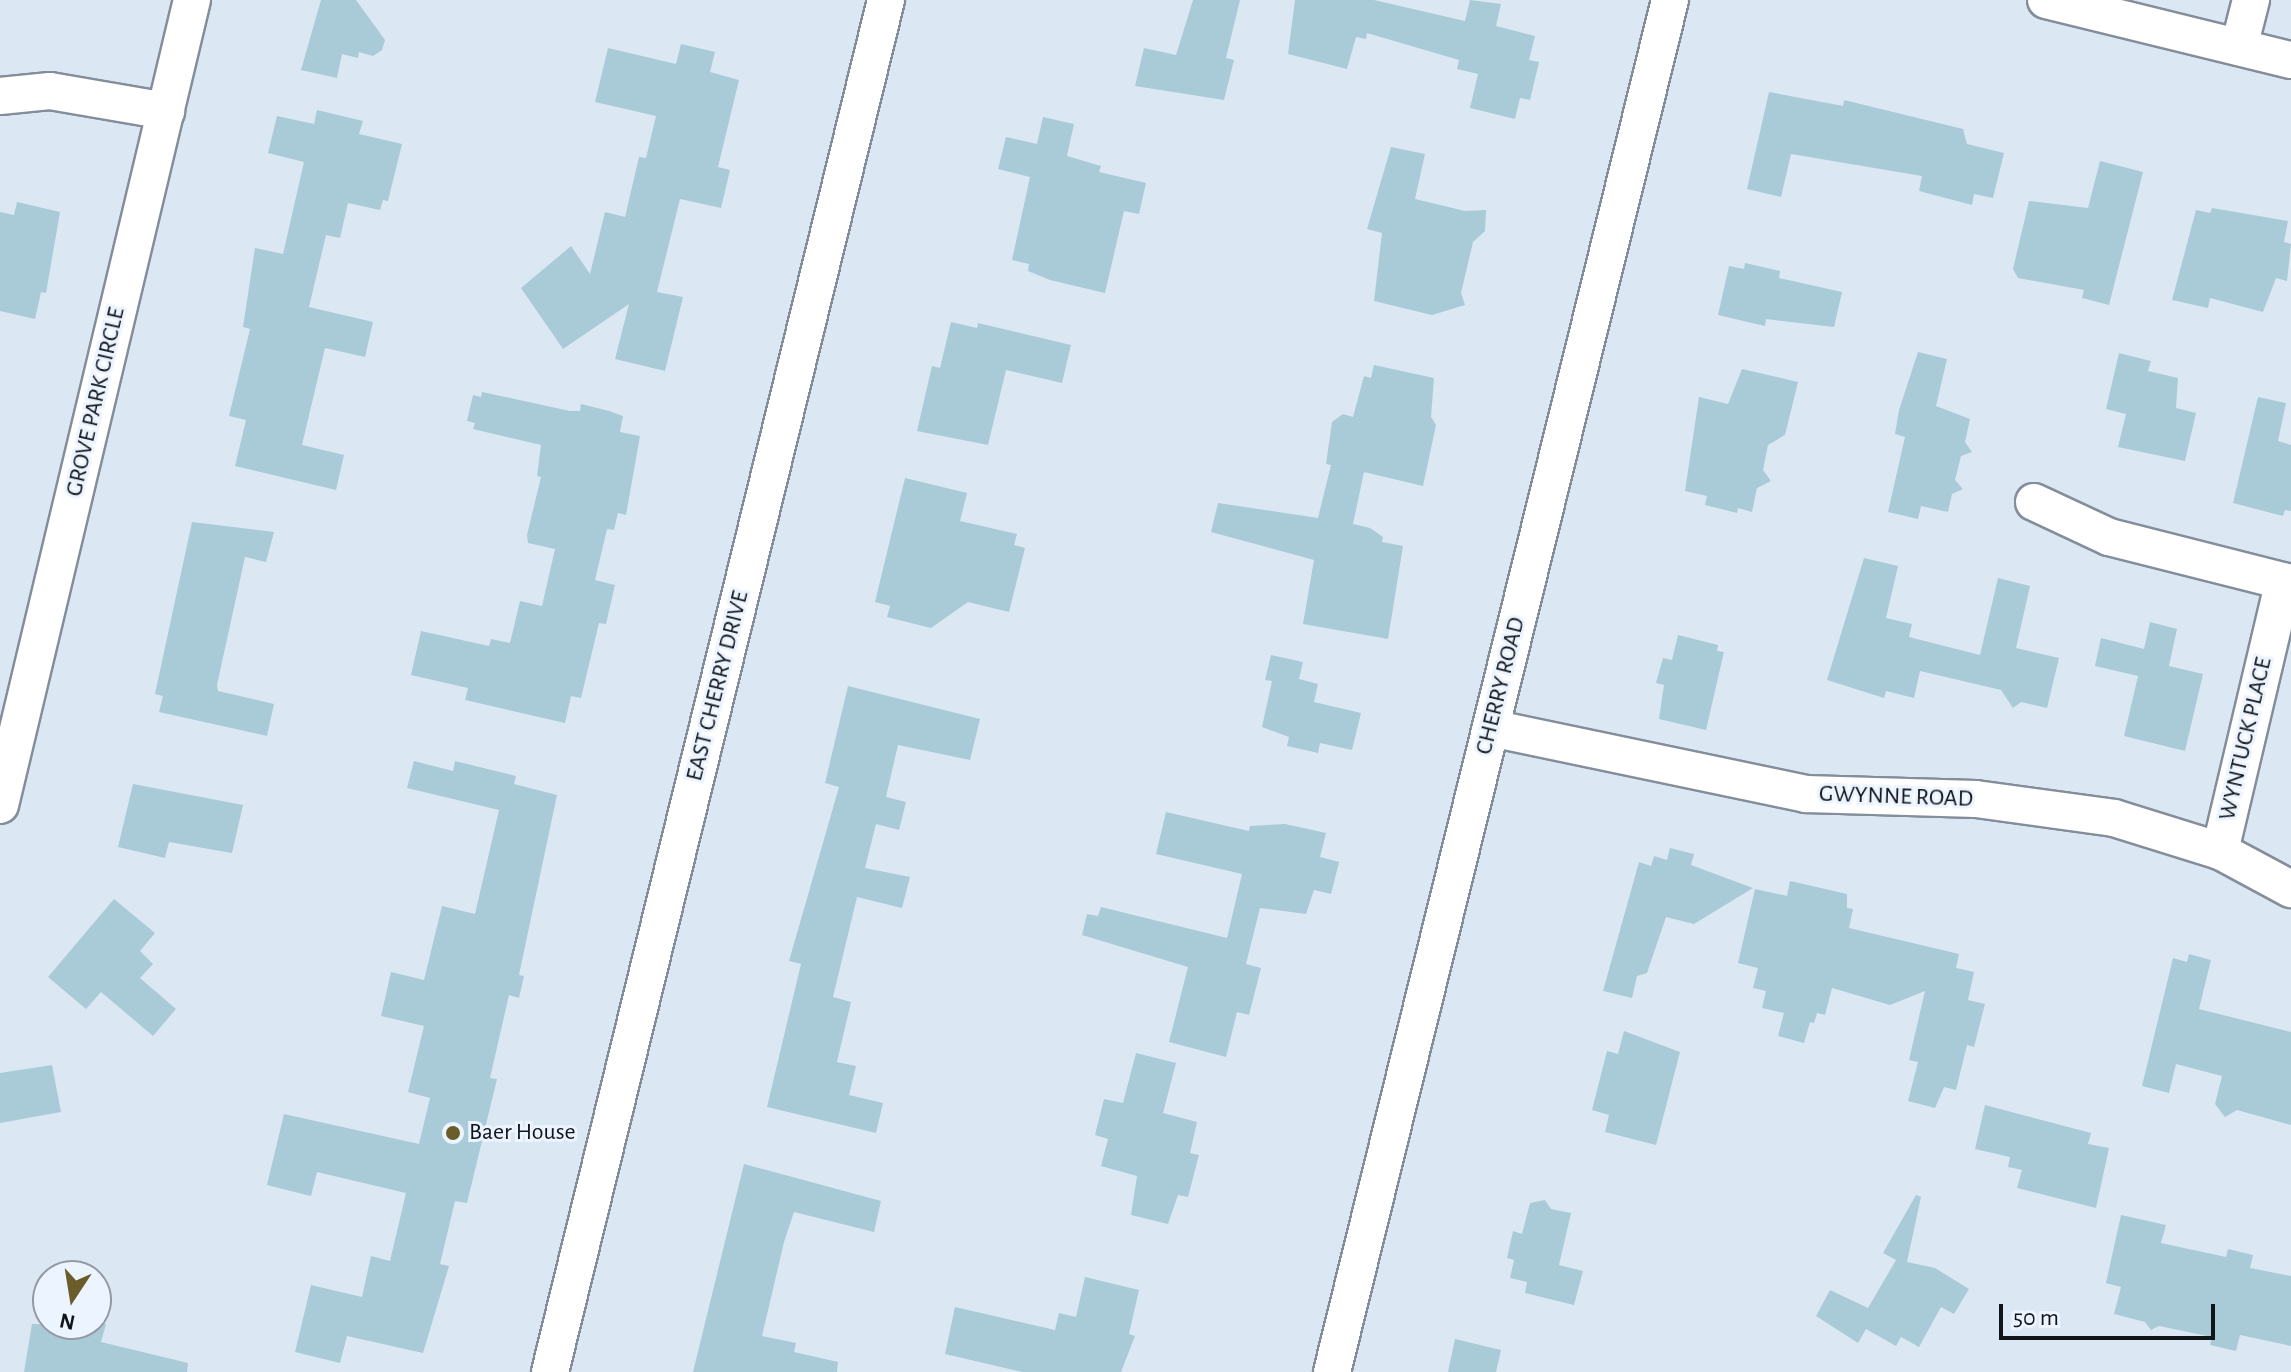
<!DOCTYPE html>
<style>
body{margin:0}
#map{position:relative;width:2291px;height:1372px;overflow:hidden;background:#dce7f4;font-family:"Alegreya Sans",sans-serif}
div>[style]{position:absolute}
.building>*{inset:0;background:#a9cbd7}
.roads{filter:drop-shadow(2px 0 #848e9b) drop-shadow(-2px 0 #848e9b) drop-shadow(0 2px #848e9b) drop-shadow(0 -2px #848e9b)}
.minor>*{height:36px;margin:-18px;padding:0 18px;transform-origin:18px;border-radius:18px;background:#fff}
.dots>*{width:22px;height:22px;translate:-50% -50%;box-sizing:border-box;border:4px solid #ebf4ff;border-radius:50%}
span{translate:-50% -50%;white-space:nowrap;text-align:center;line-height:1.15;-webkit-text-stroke:6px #ebf4ff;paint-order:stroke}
.street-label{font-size:24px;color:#111419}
.poi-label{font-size:24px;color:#111419}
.left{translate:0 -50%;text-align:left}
.north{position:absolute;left:32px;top:1260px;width:80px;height:80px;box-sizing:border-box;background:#ebf4ff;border:2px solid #949aa3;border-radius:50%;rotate:192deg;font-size:22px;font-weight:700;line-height:32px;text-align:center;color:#111419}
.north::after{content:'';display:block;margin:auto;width:28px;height:36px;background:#6b5d2a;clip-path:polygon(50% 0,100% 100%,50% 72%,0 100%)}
.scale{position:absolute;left:1999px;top:1304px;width:216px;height:36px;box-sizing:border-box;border:4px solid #111419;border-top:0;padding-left:10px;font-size:24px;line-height:28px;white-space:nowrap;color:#111419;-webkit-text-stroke:6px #ebf4ff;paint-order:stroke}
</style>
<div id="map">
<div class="building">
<div style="clip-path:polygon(321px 0,356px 0,385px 40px,382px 50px,373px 56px,359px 52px,358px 58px,342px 54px,337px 78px,301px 70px)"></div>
<div style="clip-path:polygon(1193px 0,1240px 0,1226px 58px,1234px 60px,1224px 100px,1135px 86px,1144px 48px,1176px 55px)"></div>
<div style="clip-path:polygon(1295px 0,1374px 0,1465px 21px,1470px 0,1501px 4px,1496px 26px,1535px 36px,1529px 60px,1539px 62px,1530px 100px,1520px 98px,1515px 119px,1470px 108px,1478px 74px,1457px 69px,1459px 60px,1367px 33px,1366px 39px,1356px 37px,1347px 69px,1288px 54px)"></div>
<div style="clip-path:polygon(681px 44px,715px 52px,710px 72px,739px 80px,718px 167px,730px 170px,721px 208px,680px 199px,657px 292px,683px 297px,665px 371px,615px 359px,629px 304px,563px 349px,521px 288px,571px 246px,590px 274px,605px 212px,625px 217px,639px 157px,646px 158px,656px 116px,595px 102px,608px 48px,676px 64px)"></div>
<div style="clip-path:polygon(1769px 92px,1843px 106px,1844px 100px,1963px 129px,1967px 144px,2004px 153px,1993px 198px,1974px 194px,1972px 205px,1919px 191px,1922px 176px,1791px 154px,1781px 197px,1747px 189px)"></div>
<div style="clip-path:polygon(317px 110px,363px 121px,359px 134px,402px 144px,388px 201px,383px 200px,380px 210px,348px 203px,340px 238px,326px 235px,309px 307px,373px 322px,365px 357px,325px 348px,302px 445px,344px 455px,336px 490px,235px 466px,246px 420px,229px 416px,250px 329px,243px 327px,255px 248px,283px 254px,304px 162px,268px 153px,277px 116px,314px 124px)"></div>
<div style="clip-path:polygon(1043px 117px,1074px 124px,1067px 156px,1101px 166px,1099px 172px,1146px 183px,1139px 214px,1124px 211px,1105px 293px,1050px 280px,1028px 271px,1029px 264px,1012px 260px,1030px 177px,998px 169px,1006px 137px,1037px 144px)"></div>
<div style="clip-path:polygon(1391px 147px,1425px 154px,1415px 199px,1465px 211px,1486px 210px,1485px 231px,1473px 242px,1461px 293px,1465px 305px,1432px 315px,1374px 301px,1382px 233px,1367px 229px)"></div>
<div style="clip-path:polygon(2100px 161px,2143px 172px,2109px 305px,2082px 298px,2084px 290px,2018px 278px,2013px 269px,2029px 201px,2088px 208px)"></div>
<div style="clip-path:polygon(17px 202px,60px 212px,46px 293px,41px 292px,35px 319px,0 311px,0 212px,14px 215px)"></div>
<div style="clip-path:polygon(2212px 208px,2288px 221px,2284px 242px,2291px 244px,2287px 281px,2276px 278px,2263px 312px,2210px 298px,2208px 308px,2172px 300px,2196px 210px,2210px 213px)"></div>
<div style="clip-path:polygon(1745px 263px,1780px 271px,1779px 278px,1842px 292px,1834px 327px,1766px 319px,1765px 326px,1718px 315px,1729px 266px,1744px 269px)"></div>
<div style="clip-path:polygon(951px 322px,977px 328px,978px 323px,1071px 345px,1062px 383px,1006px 370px,988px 445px,917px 431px,932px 366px,940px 368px)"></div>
<div style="clip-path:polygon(1918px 352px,1947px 359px,1936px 406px,1970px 419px,1965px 442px,1972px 452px,1961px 456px,1955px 480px,1963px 489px,1952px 494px,1948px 512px,1921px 506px,1918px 519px,1888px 512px,1905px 437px,1895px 434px,1899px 410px)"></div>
<div style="clip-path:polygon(2119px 353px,2151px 361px,2148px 371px,2178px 378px,2176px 408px,2196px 413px,2185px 461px,2118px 447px,2126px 414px,2106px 409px)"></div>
<div style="clip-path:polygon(1374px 365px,1434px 378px,1431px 417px,1436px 425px,1423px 486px,1364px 472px,1353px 524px,1370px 528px,1383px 537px,1382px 542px,1403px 546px,1388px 639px,1303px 624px,1314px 560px,1211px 532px,1218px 503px,1318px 518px,1331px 465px,1326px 464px,1332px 422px,1343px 414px,1353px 417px,1364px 376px,1371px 378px)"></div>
<div style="clip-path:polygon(1742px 369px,1798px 382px,1785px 435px,1768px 445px,1763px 470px,1771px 481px,1757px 488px,1752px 512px,1738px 508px,1737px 513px,1705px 505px,1707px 496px,1685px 491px,1699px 397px,1728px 404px)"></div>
<div style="clip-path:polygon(482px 392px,570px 411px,580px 411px,581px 404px,609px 411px,623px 416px,620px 432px,640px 436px,626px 515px,618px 513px,614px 530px,607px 529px,595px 580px,615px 585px,606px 624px,599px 623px,581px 698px,571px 696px,565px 723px,465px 700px,468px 688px,411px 675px,421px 631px,489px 646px,491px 639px,510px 643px,520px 601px,542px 606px,555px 549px,528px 543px,527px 535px,541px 477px,537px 476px,541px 445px,473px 429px,475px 423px,467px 421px,473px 395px,481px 397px)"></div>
<div style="clip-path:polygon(2258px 397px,2286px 403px,2278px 441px,2291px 445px,2291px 511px,2285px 510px,2283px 516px,2233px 503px)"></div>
<div style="clip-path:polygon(905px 478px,967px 493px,960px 521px,1017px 534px,1014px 545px,1025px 548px,1009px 612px,968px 602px,931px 628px,887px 617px,890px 606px,875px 602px)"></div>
<div style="clip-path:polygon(192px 522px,274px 532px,266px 562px,245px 557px,217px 685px,218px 691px,274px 704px,267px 736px,159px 712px,163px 696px,155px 694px)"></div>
<div style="clip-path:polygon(1864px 558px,1898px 566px,1886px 618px,1912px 624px,1909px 637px,1980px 655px,1998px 578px,2030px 586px,2016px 648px,2059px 658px,2047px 708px,2021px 702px,2013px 708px,2001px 690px,1920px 671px,1914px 698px,1886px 691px,1884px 698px,1827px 680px)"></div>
<div style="clip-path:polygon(2150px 622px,2177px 629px,2169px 666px,2203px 674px,2185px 751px,2124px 736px,2138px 676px,2095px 666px,2101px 638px,2144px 649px)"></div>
<div style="clip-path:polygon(1678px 635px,1718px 645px,1717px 651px,1724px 652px,1706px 730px,1659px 719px,1664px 685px,1656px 683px,1663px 658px,1672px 660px)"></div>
<div style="clip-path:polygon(1271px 655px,1303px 662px,1299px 679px,1318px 684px,1314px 702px,1361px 713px,1352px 750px,1320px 743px,1318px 753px,1287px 746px,1289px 737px,1262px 727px,1272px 681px,1265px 680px)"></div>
<div style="clip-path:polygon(848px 686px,980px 719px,970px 760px,898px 745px,886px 797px,906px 802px,899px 830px,876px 824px,865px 868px,910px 877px,902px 908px,857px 897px,833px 997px,851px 1002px,837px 1062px,856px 1066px,849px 1095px,883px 1103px,876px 1133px,767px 1107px,801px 964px,789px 961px,839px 787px,825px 783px)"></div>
<div style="clip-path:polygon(414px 761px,453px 771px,455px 761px,516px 776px,514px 784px,557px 795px,519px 975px,524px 976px,519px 998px,509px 995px,490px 1078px,497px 1079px,467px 1203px,455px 1201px,440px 1264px,449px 1266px,423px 1353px,347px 1336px,340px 1363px,295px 1352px,311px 1285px,362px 1297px,371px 1256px,390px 1261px,406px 1193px,317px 1172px,311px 1196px,267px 1185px,284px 1114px,419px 1144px,430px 1098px,408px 1092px,424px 1026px,381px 1016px,391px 972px,424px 980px,442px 906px,475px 914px,499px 810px,407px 788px)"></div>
<div style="clip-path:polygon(133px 784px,243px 805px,232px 853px,169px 842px,165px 858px,118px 847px)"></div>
<div style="clip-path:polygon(1166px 812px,1249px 831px,1250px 826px,1285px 824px,1326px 833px,1320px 857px,1339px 862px,1331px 894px,1314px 890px,1306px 914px,1260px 908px,1246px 964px,1261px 968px,1249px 1015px,1237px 1012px,1226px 1057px,1169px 1042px,1188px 967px,1082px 935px,1087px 914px,1098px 916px,1101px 907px,1227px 938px,1242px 874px,1156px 854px)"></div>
<div style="clip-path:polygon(1670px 848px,1694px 854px,1691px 865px,1753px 888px,1694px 924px,1666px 917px,1647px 973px,1637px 976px,1632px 998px,1603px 991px,1639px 862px,1651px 866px,1654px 856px,1667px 860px)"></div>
<div style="clip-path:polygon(1790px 881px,1847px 894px,1847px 908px,1853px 909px,1849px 928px,1959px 954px,1956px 968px,1974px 972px,1968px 1000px,1985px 1004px,1974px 1047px,1967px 1045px,1956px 1090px,1944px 1087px,1935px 1108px,1908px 1101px,1918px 1062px,1909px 1060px,1925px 991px,1890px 1005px,1832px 988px,1825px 1015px,1817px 1013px,1814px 1023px,1810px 1022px,1804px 1043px,1778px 1036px,1784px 1013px,1762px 1008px,1766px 991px,1753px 988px,1758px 968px,1738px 963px,1755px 889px,1787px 896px)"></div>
<div style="clip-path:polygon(114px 899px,155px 933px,140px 951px,153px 964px,140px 978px,176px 1009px,153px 1036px,101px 992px,86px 1009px,48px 977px)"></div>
<div style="clip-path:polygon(2189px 954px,2211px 960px,2199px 1009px,2291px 1032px,2291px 1125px,2237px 1110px,2225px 1117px,2215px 1104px,2222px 1076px,2176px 1064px,2169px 1093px,2142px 1086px,2173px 958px,2187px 962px)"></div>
<div style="clip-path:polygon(1624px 1031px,1680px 1052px,1656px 1145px,1605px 1132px,1609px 1115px,1592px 1110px,1607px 1051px,1618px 1054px)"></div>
<div style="clip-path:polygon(1136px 1053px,1176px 1063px,1163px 1113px,1197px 1122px,1190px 1153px,1199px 1155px,1188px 1197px,1178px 1195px,1168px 1224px,1131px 1215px,1137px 1176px,1101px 1166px,1108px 1139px,1095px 1135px,1104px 1099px,1123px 1103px)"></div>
<div style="clip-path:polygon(52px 1065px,61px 1112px,0 1123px,0 1073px)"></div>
<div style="clip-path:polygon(1985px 1105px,2091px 1133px,2088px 1144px,2109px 1148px,2096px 1208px,2017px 1188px,2022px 1170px,2008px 1167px,2010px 1157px,1975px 1149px)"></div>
<div style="clip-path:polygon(744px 1164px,881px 1201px,874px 1232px,794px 1212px,784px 1242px,762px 1336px,796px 1343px,794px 1352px,838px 1362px,837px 1372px,693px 1372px)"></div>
<div style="clip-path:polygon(1916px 1195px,1921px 1197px,1907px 1262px,1935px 1268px,1969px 1289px,1954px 1314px,1941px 1307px,1919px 1347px,1901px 1337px,1896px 1346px,1866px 1329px,1858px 1343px,1816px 1316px,1830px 1290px,1868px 1308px,1896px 1260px,1883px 1253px)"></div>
<div style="clip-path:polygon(1545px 1200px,1551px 1209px,1571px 1213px,1559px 1265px,1583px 1271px,1574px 1305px,1525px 1293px,1527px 1282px,1510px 1278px,1514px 1260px,1507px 1258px,1513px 1231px,1522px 1234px,1530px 1203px)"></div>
<div style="clip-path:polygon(2121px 1215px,2166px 1225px,2161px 1243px,2226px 1257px,2228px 1249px,2253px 1255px,2250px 1268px,2291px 1276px,2291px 1346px,2240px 1335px,2236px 1351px,2210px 1345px,2212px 1337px,2159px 1326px,2151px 1330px,2145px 1322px,2114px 1314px,2121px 1287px,2106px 1283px)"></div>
<div style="clip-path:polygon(1085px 1277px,1139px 1290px,1129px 1334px,1135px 1336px,1121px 1372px,1022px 1372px,945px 1354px,955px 1307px,1055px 1330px,1059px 1313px,1076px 1317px)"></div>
<div style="clip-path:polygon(32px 1324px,106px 1324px,101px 1342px,188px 1363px,187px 1372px,24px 1372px)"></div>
<div style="clip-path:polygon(1455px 1339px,1501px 1350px,1496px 1372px,1448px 1372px)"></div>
</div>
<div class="roads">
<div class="minor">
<div style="left:2046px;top:0;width:252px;rotate:13.8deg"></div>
<div style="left:2239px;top:47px;width:49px;rotate:-75.7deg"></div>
<div style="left:0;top:96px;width:50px;rotate:-5.7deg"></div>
<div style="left:50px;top:91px;width:118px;rotate:9.8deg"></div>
<div style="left:2034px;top:502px;width:83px;rotate:25deg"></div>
<div style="left:2109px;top:537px;width:188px;rotate:14.2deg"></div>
<div style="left:1491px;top:728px;width:322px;rotate:11.8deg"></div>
<div style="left:1806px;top:794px;width:170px;rotate:1.7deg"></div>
<div style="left:1976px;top:799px;width:139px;rotate:7.8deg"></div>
<div style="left:2114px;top:818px;width:111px;rotate:17.3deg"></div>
<div style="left:2220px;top:851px;width:81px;rotate:28.2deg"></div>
<div style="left:0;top:805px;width:828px;rotate:-76.59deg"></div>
<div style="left:2220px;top:851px;width:277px;rotate:-76.7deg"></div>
<div style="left:550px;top:1372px;width:1413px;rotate:-76.24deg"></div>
<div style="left:1332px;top:1372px;width:1413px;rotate:-76.16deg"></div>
</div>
</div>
<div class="dots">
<div style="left:453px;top:1133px;background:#6b5d2a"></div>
</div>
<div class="street-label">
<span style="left:96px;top:402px;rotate:-77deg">GROVE PARK CIRCLE</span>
<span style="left:718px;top:686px;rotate:-76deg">EAST CHERRY DRIVE</span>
<span style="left:1501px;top:686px;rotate:-76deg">CHERRY ROAD</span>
<span style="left:2246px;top:739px;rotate:-77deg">WYNTUCK PLACE</span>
<span style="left:1896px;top:797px;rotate:2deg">GWYNNE ROAD</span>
</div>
<div class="poi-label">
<span class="left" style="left:469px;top:1133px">Baer House</span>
</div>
<div class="north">N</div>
<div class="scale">50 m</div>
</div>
